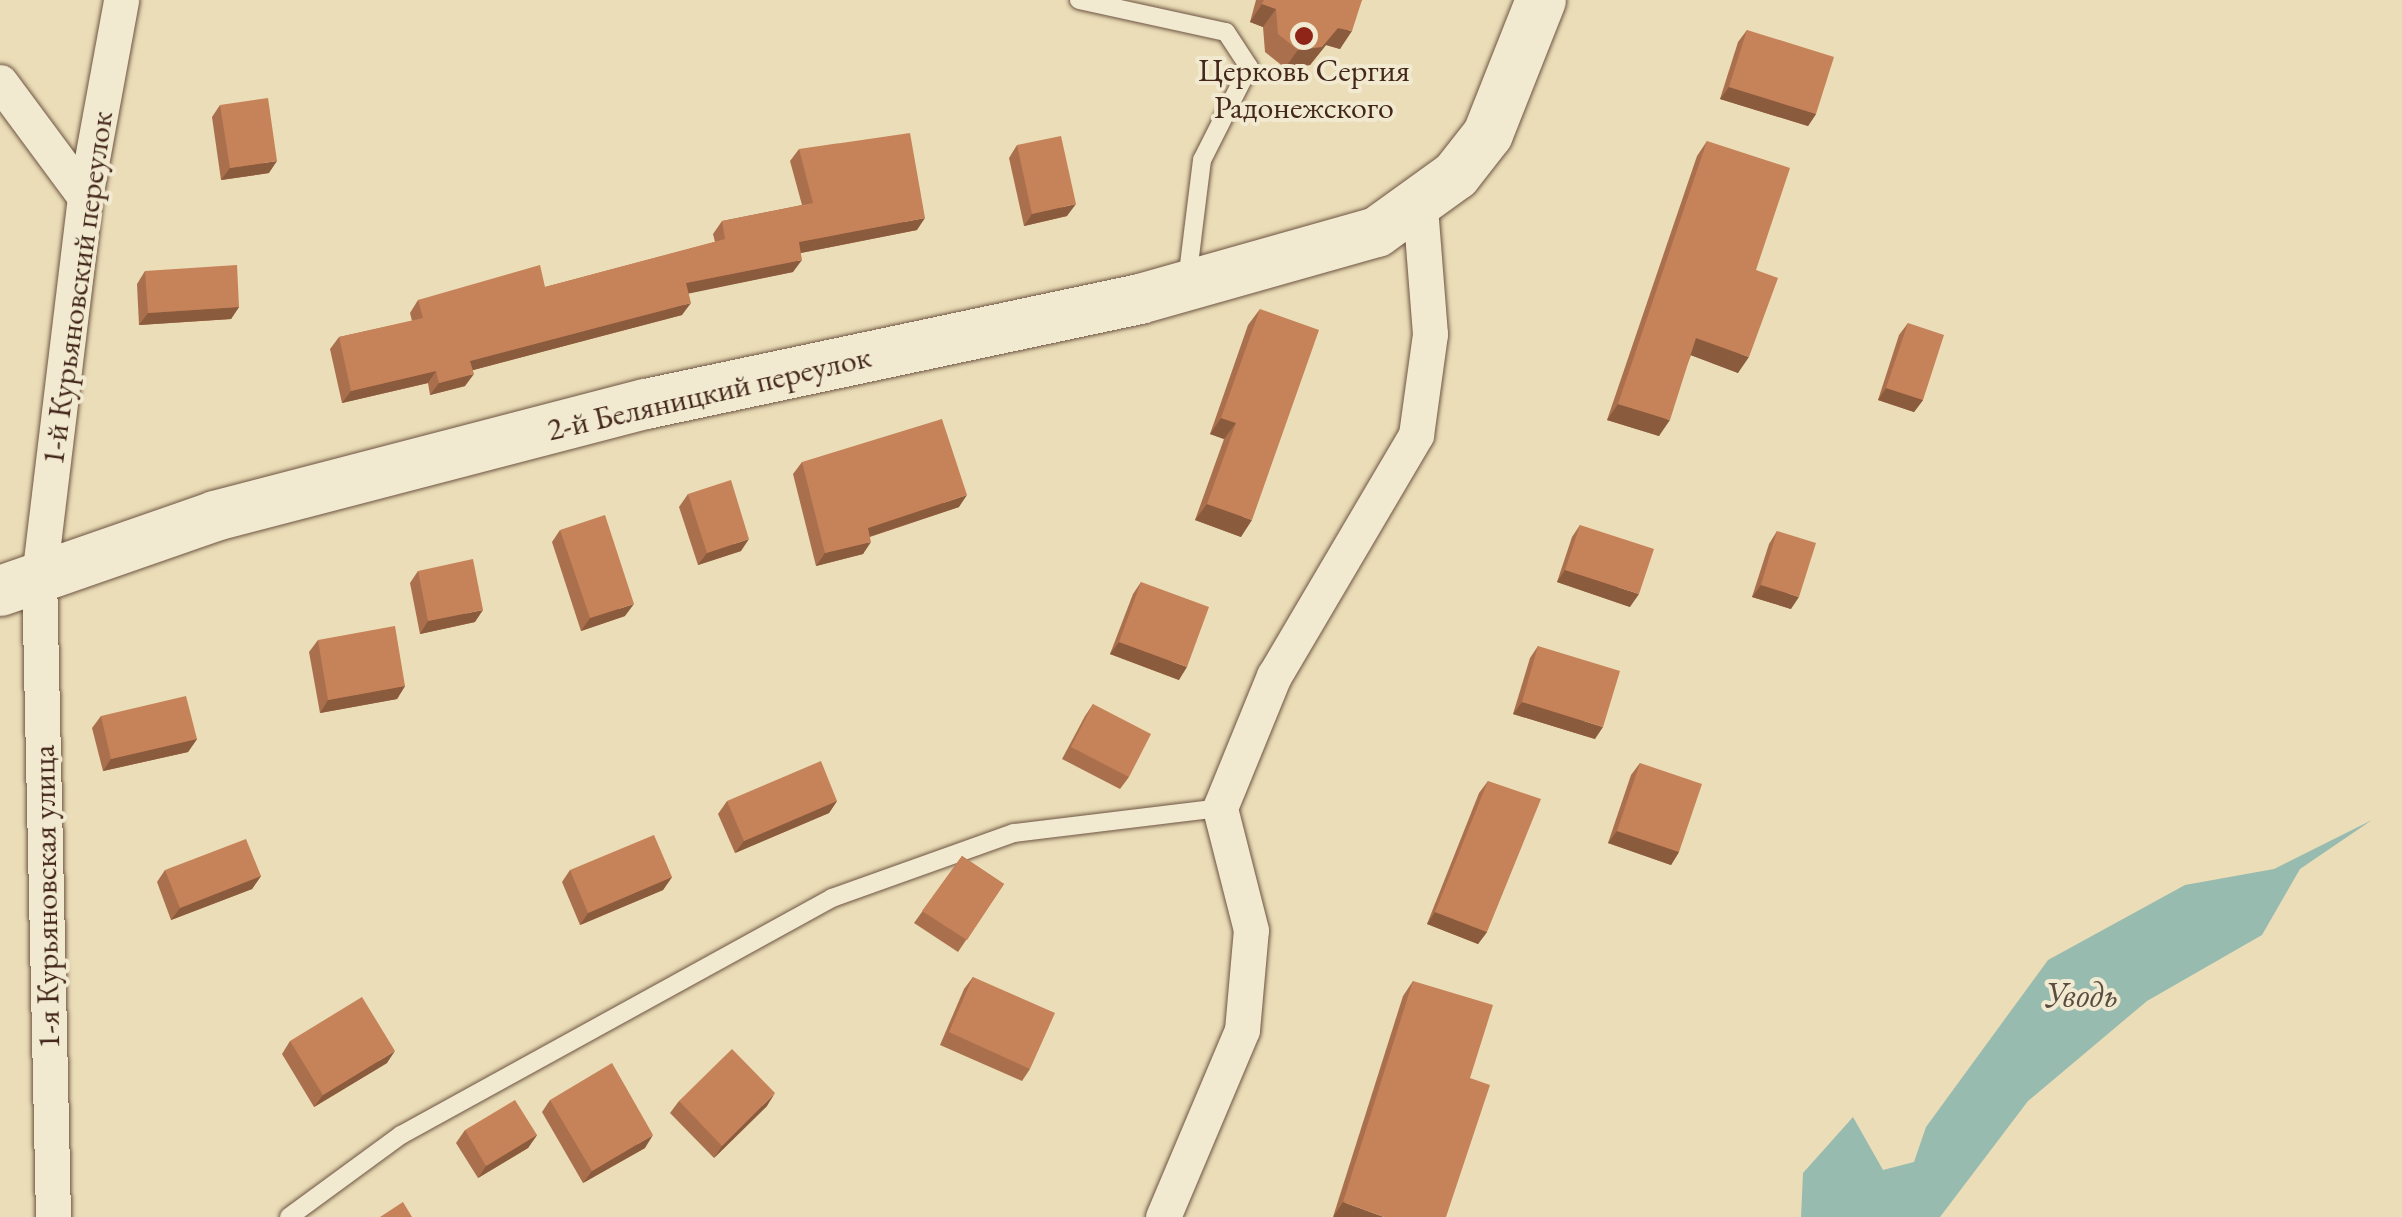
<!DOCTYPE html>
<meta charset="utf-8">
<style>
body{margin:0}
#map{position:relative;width:2402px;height:1217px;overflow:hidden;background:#eaddb7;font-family:"EB Garamond",serif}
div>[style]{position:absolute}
.water>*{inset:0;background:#98bbb0}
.roads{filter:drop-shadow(0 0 2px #6e5442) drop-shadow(0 0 2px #6e5442)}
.lane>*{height:18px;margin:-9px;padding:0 9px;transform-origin:9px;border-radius:9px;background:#f1e9d0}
.street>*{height:35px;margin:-17.5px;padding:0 17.5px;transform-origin:17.5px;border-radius:17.5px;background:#f1e9d0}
.secondary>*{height:50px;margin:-25px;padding:0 25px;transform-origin:25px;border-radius:25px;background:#f1e9d0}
.wall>*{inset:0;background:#aa704d}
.shaded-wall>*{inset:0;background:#8b5b3e}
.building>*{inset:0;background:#c68259}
.dots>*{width:28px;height:28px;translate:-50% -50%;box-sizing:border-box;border:5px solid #f1e9d0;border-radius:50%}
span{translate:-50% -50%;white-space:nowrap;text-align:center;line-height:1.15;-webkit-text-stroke:8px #f1e9d0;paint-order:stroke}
.poi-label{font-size:32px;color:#44271b}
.street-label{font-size:32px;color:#44271b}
.water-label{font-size:35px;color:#594c40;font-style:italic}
</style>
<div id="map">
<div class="water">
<div style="clip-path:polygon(2372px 820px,2300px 869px,2262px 935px,2147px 1001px,2028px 1101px,1940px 1217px,1801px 1217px,1803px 1173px,1853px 1117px,1883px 1170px,1914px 1162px,1926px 1127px,2048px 960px,2185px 885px,2274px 869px)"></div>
</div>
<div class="roads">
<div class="lane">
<div style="left:1079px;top:0;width:150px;rotate:12.3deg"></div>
<div style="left:1226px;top:32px;width:42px;rotate:56.7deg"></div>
<div style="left:1249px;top:67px;width:104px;rotate:116.8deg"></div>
<div style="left:1202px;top:160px;width:122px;rotate:97.1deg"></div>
<div style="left:289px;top:1217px;width:139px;rotate:-36.2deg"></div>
<div style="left:401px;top:1135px;width:492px;rotate:-28.8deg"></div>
<div style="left:832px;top:898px;width:193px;rotate:-19.7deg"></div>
<div style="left:1014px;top:833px;width:208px;rotate:-6.9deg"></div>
</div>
<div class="street">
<div style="left:0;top:82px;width:143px;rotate:53.5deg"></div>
<div style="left:53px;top:1217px;width:640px;rotate:-91.25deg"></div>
<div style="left:39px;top:577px;width:383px;rotate:-83.1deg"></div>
<div style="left:85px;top:197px;width:200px;rotate:-79.6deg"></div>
<div style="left:1163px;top:1217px;width:203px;rotate:-67.1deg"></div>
<div style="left:1242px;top:1030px;width:100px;rotate:-84.9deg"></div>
<div style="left:1251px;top:930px;width:126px;rotate:-104.3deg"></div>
<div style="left:1220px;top:808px;width:143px;rotate:-67.8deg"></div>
<div style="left:1274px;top:676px;width:280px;rotate:-59.5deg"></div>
<div style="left:1416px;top:435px;width:102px;rotate:-82.1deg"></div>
<div style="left:1430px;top:334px;width:128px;rotate:-94.5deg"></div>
</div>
<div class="secondary">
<div style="left:0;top:591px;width:228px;rotate:-19.2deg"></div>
<div style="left:215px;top:516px;width:445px;rotate:-14.6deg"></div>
<div style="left:646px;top:404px;width:505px;rotate:-12deg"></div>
<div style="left:1140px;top:299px;width:246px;rotate:-15.8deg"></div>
<div style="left:1377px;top:232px;width:97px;rotate:-35.8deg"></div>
<div style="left:1456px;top:175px;width:52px;rotate:-52deg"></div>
<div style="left:1488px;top:134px;width:144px;rotate:-68.4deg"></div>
</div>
</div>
<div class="wall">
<div style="clip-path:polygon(1256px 0,1362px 0,1340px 49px,1326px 45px,1310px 65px,1285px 68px,1265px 52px,1263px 27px,1250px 22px)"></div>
<div style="clip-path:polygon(1747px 30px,1816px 114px,1808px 126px,1720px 99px,1738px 42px)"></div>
<div style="clip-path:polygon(220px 105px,269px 173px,221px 180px,212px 117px)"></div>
<div style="clip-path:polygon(1707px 141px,1756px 270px,1738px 373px,1691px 355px,1659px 436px,1607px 420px,1697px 156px)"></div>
<div style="clip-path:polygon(1017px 145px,1067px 216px,1024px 226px,1009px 158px)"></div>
<div style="clip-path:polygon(799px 149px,917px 230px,801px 253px,793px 272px,688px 293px,682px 315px,473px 370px,465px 386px,430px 395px,428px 383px,342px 403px,330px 349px,339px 337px,412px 321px,410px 313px,418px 300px,545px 287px,715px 242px,713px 234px,722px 221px,802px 205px,790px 161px)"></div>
<div style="clip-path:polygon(145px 271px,239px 307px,231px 319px,139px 325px,137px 284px)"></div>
<div style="clip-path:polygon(1260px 309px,1241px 537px,1195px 520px,1224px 439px,1210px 434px,1248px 325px)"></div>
<div style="clip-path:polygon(1908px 323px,1923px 400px,1914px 412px,1878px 400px,1899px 335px)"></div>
<div style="clip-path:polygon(802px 462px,959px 507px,870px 537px,863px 554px,816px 566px,793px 474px)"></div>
<div style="clip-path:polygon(688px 494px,741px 551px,698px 565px,679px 507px)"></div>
<div style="clip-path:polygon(1580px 525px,1630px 607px,1557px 582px,1572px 537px)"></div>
<div style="clip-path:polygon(560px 530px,625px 616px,581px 631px,552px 542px)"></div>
<div style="clip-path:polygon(1777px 531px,1791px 609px,1752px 597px,1769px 544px)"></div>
<div style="clip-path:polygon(418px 571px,475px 622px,420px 634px,410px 583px)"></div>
<div style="clip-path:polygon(1141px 582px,1179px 680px,1110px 654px,1133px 594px)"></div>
<div style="clip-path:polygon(318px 640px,405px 686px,397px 699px,320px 713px,309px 652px)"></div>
<div style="clip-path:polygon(1538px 646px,1595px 739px,1513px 714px,1530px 658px)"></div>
<div style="clip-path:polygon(1093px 704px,1129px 777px,1120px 789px,1062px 759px,1085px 716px)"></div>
<div style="clip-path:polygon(101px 716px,197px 739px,188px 752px,103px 771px,92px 728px)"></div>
<div style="clip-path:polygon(1640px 763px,1679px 852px,1671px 865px,1608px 843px,1631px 775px)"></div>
<div style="clip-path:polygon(1488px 781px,1487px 932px,1478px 944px,1427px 924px,1479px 793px)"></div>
<div style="clip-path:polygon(727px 801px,837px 801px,829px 813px,735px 853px,718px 814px)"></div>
<div style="clip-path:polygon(962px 856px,1004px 884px,958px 952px,914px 923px)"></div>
<div style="clip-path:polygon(165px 870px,261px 876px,252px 889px,171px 920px,157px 882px)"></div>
<div style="clip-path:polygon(570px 870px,672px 877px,663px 890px,580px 925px,562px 882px)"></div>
<div style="clip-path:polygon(973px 977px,1030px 1069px,1022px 1081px,940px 1045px,964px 989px)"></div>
<div style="clip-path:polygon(1413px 981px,1470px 1078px,1333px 1217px,1403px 996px)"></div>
<div style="clip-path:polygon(290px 1041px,387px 1063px,314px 1107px,282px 1054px)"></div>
<div style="clip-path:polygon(550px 1100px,645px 1148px,583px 1183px,542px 1112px)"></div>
<div style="clip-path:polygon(679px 1101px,767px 1106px,714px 1158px,670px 1113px)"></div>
<div style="clip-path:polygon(465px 1130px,537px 1135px,528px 1148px,478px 1178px,456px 1143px)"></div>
</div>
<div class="shaded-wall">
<div style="clip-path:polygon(1262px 4px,1276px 9px,1263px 27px,1250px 22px)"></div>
<div style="clip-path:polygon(1338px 28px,1352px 31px,1340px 49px,1326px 45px,1310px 65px,1285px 68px,1298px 50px)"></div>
<div style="clip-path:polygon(1729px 87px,1816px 114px,1808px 126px,1720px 99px)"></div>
<div style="clip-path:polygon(277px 161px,269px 173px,221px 180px,230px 168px)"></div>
<div style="clip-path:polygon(1076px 204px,1067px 216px,1024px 226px,1032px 214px)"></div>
<div style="clip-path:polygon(925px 218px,917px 230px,790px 255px,799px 242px)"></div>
<div style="clip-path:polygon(802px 260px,793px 272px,677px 296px,686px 283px)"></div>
<div style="clip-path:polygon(691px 303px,682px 315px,462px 373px,470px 361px)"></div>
<div style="clip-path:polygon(239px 307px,231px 319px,139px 325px,148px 313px)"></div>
<div style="clip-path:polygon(1696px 338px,1749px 357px,1738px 373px,1685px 353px)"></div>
<div style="clip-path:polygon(436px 371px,428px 383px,342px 403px,351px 391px)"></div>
<div style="clip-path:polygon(474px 374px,465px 386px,430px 395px,439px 383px)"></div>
<div style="clip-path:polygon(1886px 388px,1923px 400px,1914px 412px,1878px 400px)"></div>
<div style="clip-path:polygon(1618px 404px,1670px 420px,1659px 436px,1607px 420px)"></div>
<div style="clip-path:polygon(1221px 418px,1236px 423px,1224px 439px,1210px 434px)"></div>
<div style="clip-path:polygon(967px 495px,959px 507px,859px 540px,868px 528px)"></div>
<div style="clip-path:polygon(1207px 504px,1252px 520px,1241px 537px,1195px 520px)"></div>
<div style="clip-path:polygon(749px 539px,741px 551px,698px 565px,707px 553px)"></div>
<div style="clip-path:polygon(871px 542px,863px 554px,816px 566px,825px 553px)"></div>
<div style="clip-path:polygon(1565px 570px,1639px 594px,1630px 607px,1557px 582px)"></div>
<div style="clip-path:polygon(1761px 585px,1799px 597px,1791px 609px,1752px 597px)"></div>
<div style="clip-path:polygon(634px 604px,625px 616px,581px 631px,590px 618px)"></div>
<div style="clip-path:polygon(483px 610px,475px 622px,420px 634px,428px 621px)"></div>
<div style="clip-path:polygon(1119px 642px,1187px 667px,1179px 680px,1110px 654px)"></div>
<div style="clip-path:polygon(405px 686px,397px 699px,320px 713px,328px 700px)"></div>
<div style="clip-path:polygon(1522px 702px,1603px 727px,1595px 739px,1513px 714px)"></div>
<div style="clip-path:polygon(197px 739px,188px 752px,103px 771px,111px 759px)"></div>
<div style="clip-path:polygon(837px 801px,829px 813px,735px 853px,744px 841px)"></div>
<div style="clip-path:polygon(1617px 831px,1679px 852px,1671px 865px,1608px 843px)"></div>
<div style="clip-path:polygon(261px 876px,252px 889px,171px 920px,180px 908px)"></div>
<div style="clip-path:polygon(672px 877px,663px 890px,580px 925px,588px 913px)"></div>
<div style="clip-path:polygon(1435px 912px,1487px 932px,1478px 944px,1427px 924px)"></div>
<div style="clip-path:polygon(395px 1051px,387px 1063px,314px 1107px,323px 1095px)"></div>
<div style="clip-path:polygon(775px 1093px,767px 1106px,714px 1158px,722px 1146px)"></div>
<div style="clip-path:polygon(537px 1135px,528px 1148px,478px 1178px,486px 1166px)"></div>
<div style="clip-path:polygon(653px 1135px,645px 1148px,583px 1183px,592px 1171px)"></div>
<div style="clip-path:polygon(1343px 1202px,1384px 1217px,1333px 1217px)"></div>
</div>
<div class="building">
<div style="clip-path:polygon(1264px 0,1362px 0,1352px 31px,1338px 28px,1322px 47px,1298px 50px,1278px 34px,1276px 9px,1262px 4px)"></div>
<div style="clip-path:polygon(1747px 30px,1834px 57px,1816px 114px,1729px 87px)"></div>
<div style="clip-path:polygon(268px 98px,277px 161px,230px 168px,220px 105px)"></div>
<div style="clip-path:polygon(910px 133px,925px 218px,799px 242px,802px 260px,686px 283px,691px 303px,470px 361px,474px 374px,439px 383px,436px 371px,351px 391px,339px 337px,423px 318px,418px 300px,540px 265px,545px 287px,725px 239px,722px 221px,813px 203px,799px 149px)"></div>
<div style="clip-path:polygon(1061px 136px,1076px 204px,1032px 214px,1017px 145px)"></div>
<div style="clip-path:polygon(1707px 141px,1790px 168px,1756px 270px,1778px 278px,1749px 357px,1696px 338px,1670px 420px,1618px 404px)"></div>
<div style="clip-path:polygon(237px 265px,239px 307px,148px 313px,145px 271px)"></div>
<div style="clip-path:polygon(1260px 309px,1319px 330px,1252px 520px,1207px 504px,1236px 423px,1221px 418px)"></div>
<div style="clip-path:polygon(1908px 323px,1944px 335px,1923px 400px,1886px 388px)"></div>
<div style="clip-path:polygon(942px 419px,967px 495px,868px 528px,871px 542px,825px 553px,802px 462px)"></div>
<div style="clip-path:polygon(731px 480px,749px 539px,707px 553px,688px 494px)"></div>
<div style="clip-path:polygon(605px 515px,634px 604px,590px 618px,560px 530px)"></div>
<div style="clip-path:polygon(1580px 525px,1654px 549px,1639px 594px,1565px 570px)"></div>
<div style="clip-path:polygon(1777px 531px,1816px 543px,1799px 597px,1761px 585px)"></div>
<div style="clip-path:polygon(473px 559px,483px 610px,428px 621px,418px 571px)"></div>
<div style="clip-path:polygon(1141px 582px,1209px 607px,1187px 667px,1119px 642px)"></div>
<div style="clip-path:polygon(395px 626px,405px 686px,328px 700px,318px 640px)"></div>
<div style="clip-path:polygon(1538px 646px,1620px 671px,1603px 727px,1522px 702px)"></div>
<div style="clip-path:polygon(186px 696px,197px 739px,111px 759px,101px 716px)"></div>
<div style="clip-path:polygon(1093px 704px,1151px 734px,1129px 777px,1071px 747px)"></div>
<div style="clip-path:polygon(821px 761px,837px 801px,744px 841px,727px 801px)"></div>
<div style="clip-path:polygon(1640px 763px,1702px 784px,1679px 852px,1617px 831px)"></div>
<div style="clip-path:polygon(1488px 781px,1541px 799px,1487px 932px,1435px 912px)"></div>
<div style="clip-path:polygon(654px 835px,672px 877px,588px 913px,570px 870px)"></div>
<div style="clip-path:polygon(246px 839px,261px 876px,180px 908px,165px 870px)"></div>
<div style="clip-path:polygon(962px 856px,1004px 884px,967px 940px,922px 911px)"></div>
<div style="clip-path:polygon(973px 977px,1055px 1013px,1030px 1069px,949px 1032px)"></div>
<div style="clip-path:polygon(1413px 981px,1493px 1005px,1470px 1078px,1490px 1085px,1446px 1217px,1384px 1217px,1343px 1202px)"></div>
<div style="clip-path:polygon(362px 997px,395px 1051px,323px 1095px,290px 1041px)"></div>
<div style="clip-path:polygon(732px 1049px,775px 1093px,722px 1146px,679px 1101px)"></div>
<div style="clip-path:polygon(612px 1063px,653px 1135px,592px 1171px,550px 1100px)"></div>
<div style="clip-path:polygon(515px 1100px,537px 1135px,486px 1166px,465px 1130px)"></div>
<div style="clip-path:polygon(403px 1202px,412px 1217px,380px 1217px)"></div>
</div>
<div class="dots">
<div style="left:1304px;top:36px;background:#8f2418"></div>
</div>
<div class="poi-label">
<span style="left:1304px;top:89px">Церковь Сергия<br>Радонежского</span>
</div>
<div class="street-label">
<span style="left:77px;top:288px;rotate:-82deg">1-й Курьяновский переулок</span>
<span style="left:709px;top:393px;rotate:-13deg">2-й Беляницкий переулок</span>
<span style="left:46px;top:897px;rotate:-91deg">1-я Курьяновская улица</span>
</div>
<div class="water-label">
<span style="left:2081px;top:995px">Уводь</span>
</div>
</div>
